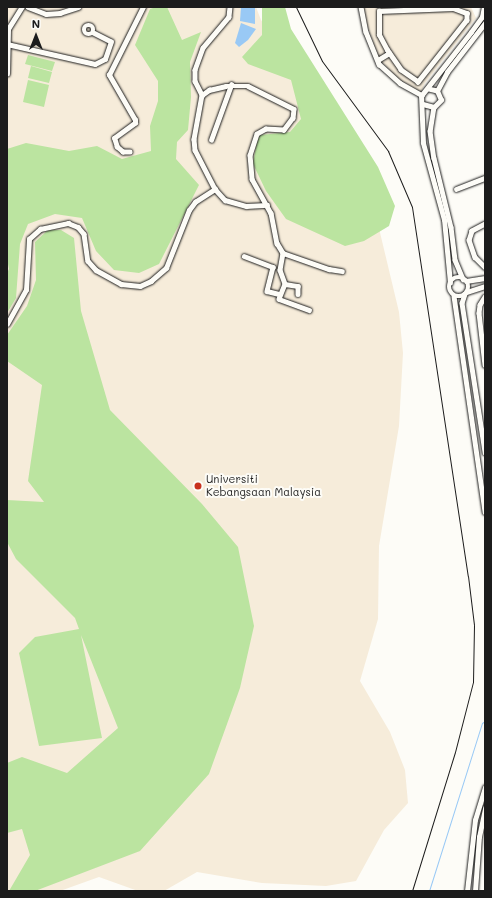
<!DOCTYPE html>
<style>
body{margin:0}
#map{position:relative;width:492px;height:898px;overflow:hidden;background:#fdfcf7;font-family:Mali,sans-serif}
div>[style]{position:absolute}
.built>*{inset:0;background:#f6ecda}
.green>*{inset:0;background:#bbe4a0}
.water>*{inset:0;background:#99c9f5}
.stream>*{height:1px;margin:-0.5px;padding:0 0.5px;transform-origin:0.5px;border-radius:0.5px;background:#99c9f5}
.roads{filter:drop-shadow(0 0 1px #1c1c1c) drop-shadow(0 0 1px #1c1c1c)}
.minor>*{height:4.5px;margin:-2.25px;padding:0 2.25px;transform-origin:2.25px;border-radius:2.25px;background:#fdfcf7}
.minor>.ring{margin:-2.25px;padding:0;box-sizing:content-box;background:none;border:4.5px solid #fdfcf7;border-radius:50%}
.rail>*{height:1px;margin:-0.5px;padding:0 0.5px;transform-origin:0.5px;border-radius:0.5px;background:#1c1c1c}
.dots>*{width:11px;height:11px;translate:-50% -50%;box-sizing:border-box;border:2px solid #fdfcf7;border-radius:50%}
span{translate:-50% -50%;white-space:nowrap;text-align:center;line-height:1.15;-webkit-text-stroke:4px #fdfcf7;paint-order:stroke}
.poi-label{font-size:11px;color:#1c1c1c}
.left{translate:0 -50%;text-align:left}
.frame{position:absolute;inset:0;border:8px solid #1c1c1c;pointer-events:none}
.north{position:absolute;left:16px;top:16px;width:40px;height:40px;-webkit-text-stroke:3px #fdfcf7;paint-order:stroke;rotate:0deg;font-size:11px;font-weight:700;line-height:16px;text-align:center;color:#1c1c1c}
.north::after{content:'';display:block;margin:auto;width:14px;height:18px;background:#1c1c1c;clip-path:polygon(50% 0,100% 100%,50% 72%,0 100%)}
</style>
<div id="map">
<div class="built">
<div style="clip-path:polygon(7px 7px,256px 7px,261px 20px,299px 80px,377px 220px,399px 312px,403px 353px,399px 426px,379px 546px,378px 619px,360px 681px,390px 732px,405px 770px,408px 803px,384px 830px,356px 881px,326px 886px,262px 883px,197px 872px,164px 891px,138px 891px,99px 877px,60px 891px,7px 891px)"></div>
<div style="clip-path:polygon(361px 7px,471px 7px,476px 18px,425px 83px,421px 92px,398px 79px,379px 59px)"></div>
</div>
<div class="green">
<div style="clip-path:polygon(156px 7px,167px 7px,182px 40px,201px 32px,190px 62px,191px 97px,188px 130px,177px 142px,176px 159px,199px 185px,159px 264px,139px 273px,114px 270px,96px 251px,82px 218px,55px 214px,28px 224px,20px 244px,16px 298px,7px 313px,7px 273px,9px 269px,7px 259px,7px 149px,26px 143px,69px 151px,97px 146px,122px 159px,151px 151px,150px 126px,158px 101px,158px 81px,135px 45px,150px 9px)"></div>
<div style="clip-path:polygon(262px 7px,285px 7px,291px 29px,378px 167px,395px 206px,389px 226px,364px 241px,345px 246px,286px 219px,266px 191px,253px 164px,257px 141px,260px 135px,290px 132px,301px 119px,291px 80px,248px 64px,242px 57px,262px 35px)"></div>
<div style="clip-path:polygon(28px 55px,55px 62px,52px 71px,25px 64px)"></div>
<div style="clip-path:polygon(31px 66px,52px 72px,49px 83px,28px 78px)"></div>
<div style="clip-path:polygon(28px 80px,49px 85px,44px 107px,23px 102px)"></div>
<div style="clip-path:polygon(48px 230px,61px 230px,74px 238px,81px 311px,110px 410px,202px 504px,238px 547px,254px 626px,240px 688px,209px 774px,140px 851px,35px 891px,9px 891px,30px 855px,22px 829px,7px 833px,7px 763px,22px 757px,67px 773px,118px 728px,81px 635px,102px 738px,39px 746px,19px 653px,35px 637px,79px 629px,75px 618px,16px 559px,7px 542px,7px 500px,44px 502px,28px 481px,42px 385px,7px 361px,7px 335px,27px 306px,36px 280px,35px 242px)"></div>
</div>
<div class="water">
<div style="clip-path:polygon(241px 7px,255px 7px,255px 24px,240px 21px)"></div>
<div style="clip-path:polygon(241px 23px,256px 29px,248px 40px,239px 47px,235px 43px)"></div>
</div>
<div class="stream">
<div style="left:429px;top:891px;width:176px;rotate:-72.5deg"></div>
<div style="left:482px;top:723px;width:4px;rotate:-34deg"></div>
</div>
<div class="roads">
<div class="minor">
<div style="left:28px;top:7px;width:19px;rotate:21deg"></div>
<div style="left:46px;top:14px;width:14px;rotate:-4deg"></div>
<div style="left:60px;top:13px;width:19px;rotate:-18deg"></div>
<div style="left:230px;top:7px;width:10px;rotate:96deg"></div>
<div style="left:229px;top:17px;width:40px;rotate:130deg"></div>
<div style="left:203px;top:48px;width:23px;rotate:110deg"></div>
<div style="left:195px;top:70px;width:11px;rotate:90deg"></div>
<div style="left:195px;top:81px;width:16px;rotate:63deg"></div>
<div style="left:202px;top:95px;width:45px;rotate:100.3deg"></div>
<div style="left:194px;top:139px;width:11px;rotate:85deg"></div>
<div style="left:195px;top:150px;width:44px;rotate:62.9deg"></div>
<div style="left:215px;top:189px;width:15px;rotate:48deg"></div>
<div style="left:225px;top:200px;width:22px;rotate:16deg"></div>
<div style="left:246px;top:206px;width:21px;rotate:-3deg"></div>
<div style="left:361px;top:7px;width:25px;rotate:79deg"></div>
<div style="left:366px;top:32px;width:35px;rotate:68deg"></div>
<div style="left:379px;top:64px;width:28px;rotate:42deg"></div>
<div style="left:400px;top:83px;width:25px;rotate:29deg"></div>
<div style="left:453px;top:8px;width:15px;rotate:20deg"></div>
<div style="left:467px;top:13px;width:7px;rotate:90deg"></div>
<div style="left:467px;top:20px;width:79px;rotate:128.3deg"></div>
<div style="left:418px;top:82px;width:21px;rotate:-145deg"></div>
<div style="left:401px;top:70px;width:24px;rotate:-125deg"></div>
<div style="left:387px;top:50px;width:17px;rotate:-118deg"></div>
<div style="left:379px;top:35px;width:24px;rotate:-90deg"></div>
<div style="left:379px;top:11px;width:74px;rotate:-2.3deg"></div>
<div class="ring" style="left:84.5px;top:25.5px;width:4.5px;height:4.5px"></div>
<div style="left:7px;top:44px;width:90px;rotate:12.8deg"></div>
<div style="left:95px;top:64px;width:11px;rotate:-27deg"></div>
<div style="left:105px;top:59px;width:18px;rotate:-71deg"></div>
<div style="left:111px;top:42px;width:20px;rotate:-153deg"></div>
<div style="left:378px;top:60px;width:13px;rotate:-32deg"></div>
<div style="left:7px;top:74px;width:45px;rotate:-88.7deg"></div>
<div style="left:8px;top:29px;width:26px;rotate:-58deg"></div>
<div style="left:437px;top:91px;width:21px;rotate:-62deg"></div>
<div style="left:447px;top:72px;width:62px;rotate:-52.2deg"></div>
<div style="left:202px;top:95px;width:9px;rotate:-36deg"></div>
<div style="left:209px;top:90px;width:17px;rotate:-13deg"></div>
<div style="left:226px;top:86px;width:22px"></div>
<div style="left:248px;top:86px;width:51px;rotate:26.6deg"></div>
<div style="left:294px;top:109px;width:9px;rotate:96deg"></div>
<div style="left:293px;top:118px;width:15px;rotate:127deg"></div>
<div style="left:284px;top:130px;width:18px;rotate:-177deg"></div>
<div style="left:266px;top:129px;width:10px;rotate:151deg"></div>
<div style="left:257px;top:134px;width:22px;rotate:108deg"></div>
<div style="left:250px;top:155px;width:24px;rotate:85deg"></div>
<div style="left:252px;top:179px;width:39px;rotate:61deg"></div>
<div style="left:271px;top:213px;width:31px;rotate:79deg"></div>
<div style="left:277px;top:243px;width:12px;rotate:59deg"></div>
<div style="left:283px;top:253px;width:49px;rotate:19.2deg"></div>
<div style="left:329px;top:269px;width:13px;rotate:9deg"></div>
<div style="left:423px;top:104px;width:11px;rotate:15deg"></div>
<div style="left:434px;top:107px;width:10px;rotate:-45deg"></div>
<div style="left:441px;top:100px;width:10px;rotate:-114deg"></div>
<div style="left:437px;top:91px;width:9px;rotate:-167deg"></div>
<div style="left:434px;top:107px;width:24px;rotate:99deg"></div>
<div style="left:430px;top:131px;width:27px;rotate:82deg"></div>
<div style="left:434px;top:158px;width:71px;rotate:76.2deg"></div>
<div style="left:451px;top:227px;width:33px;rotate:83deg"></div>
<div style="left:455px;top:260px;width:21px;rotate:67deg"></div>
<div style="left:211px;top:140px;width:59px;rotate:-70deg"></div>
<div style="left:130px;top:152px;width:7px;rotate:180deg"></div>
<div style="left:123px;top:152px;width:8px;rotate:-140deg"></div>
<div style="left:117px;top:147px;width:9px;rotate:-108deg"></div>
<div style="left:114px;top:138px;width:26px;rotate:-36deg"></div>
<div style="left:135px;top:123px;width:3px;rotate:-90deg"></div>
<div style="left:135px;top:120px;width:52px;rotate:-120deg"></div>
<div style="left:109px;top:75px;width:76px;rotate:-63.4deg"></div>
<div style="left:456px;top:189px;width:31px;rotate:-21deg"></div>
<div style="left:485px;top:224px;width:15px;rotate:152deg"></div>
<div style="left:472px;top:231px;width:9px;rotate:108deg"></div>
<div style="left:469px;top:240px;width:18px;rotate:71deg"></div>
<div style="left:475px;top:257px;width:14px;rotate:45deg"></div>
<div style="left:283px;top:253px;width:17px;rotate:100deg"></div>
<div style="left:280px;top:270px;width:15px;rotate:70deg"></div>
<div style="left:285px;top:284px;width:16px;rotate:112deg"></div>
<div style="left:279px;top:299px;width:32px;rotate:20deg"></div>
<div style="left:244px;top:256px;width:31px;rotate:21deg"></div>
<div style="left:273px;top:267px;width:25px;rotate:104deg"></div>
<div style="left:267px;top:291px;width:12px;rotate:14deg"></div>
<div class="ring" style="left:449px;top:277px;width:15.5px;height:15.5px"></div>
<div style="left:466px;top:281px;width:19px;rotate:-9deg"></div>
<div style="left:450px;top:283px;width:63px;rotate:-95.4deg"></div>
<div style="left:444px;top:220px;width:80px;rotate:-105.3deg"></div>
<div style="left:423px;top:143px;width:47px;rotate:-92.4deg"></div>
<div style="left:421px;top:96px;width:81px;rotate:-52deg"></div>
<div style="left:471px;top:32px;width:19px;rotate:-54deg"></div>
<div style="left:482px;top:17px;width:10px;rotate:-79deg"></div>
<div style="left:285px;top:284px;width:13px;rotate:9deg"></div>
<div style="left:298px;top:286px;width:8px;rotate:90deg"></div>
<div style="left:467px;top:292px;width:19px;rotate:-18deg"></div>
<div style="left:465px;top:294px;width:9px;rotate:108deg"></div>
<div style="left:462px;top:303px;width:151px;rotate:81.2deg"></div>
<div style="left:454px;top:296px;width:218px;rotate:81.8deg"></div>
<div style="left:485px;top:297px;width:9px;rotate:122deg"></div>
<div style="left:480px;top:305px;width:8px;rotate:97deg"></div>
<div style="left:479px;top:313px;width:52px;rotate:83.4deg"></div>
<div style="left:7px;top:324px;width:39px;rotate:-61deg"></div>
<div style="left:26px;top:290px;width:51px;rotate:-86.6deg"></div>
<div style="left:29px;top:239px;width:15px;rotate:-42deg"></div>
<div style="left:40px;top:229px;width:29px;rotate:-12deg"></div>
<div style="left:68px;top:223px;width:11px;rotate:22deg"></div>
<div style="left:78px;top:227px;width:9px;rotate:49deg"></div>
<div style="left:84px;top:234px;width:27px;rotate:82deg"></div>
<div style="left:88px;top:261px;width:12px;rotate:48deg"></div>
<div style="left:96px;top:270px;width:29px;rotate:29deg"></div>
<div style="left:121px;top:284px;width:19px;rotate:6deg"></div>
<div style="left:140px;top:286px;width:12px;rotate:-24deg"></div>
<div style="left:151px;top:281px;width:20px;rotate:-41deg"></div>
<div style="left:166px;top:268px;width:62px;rotate:-68.4deg"></div>
<div style="left:189px;top:210px;width:10px;rotate:-53deg"></div>
<div style="left:195px;top:202px;width:24px;rotate:-33deg"></div>
<div style="left:467px;top:891px;width:71px;rotate:-83.6deg"></div>
<div style="left:475px;top:820px;width:34px;rotate:-73deg"></div>
<div style="left:475px;top:891px;width:54px;rotate:-85.8deg"></div>
<div style="left:479px;top:837px;width:30px;rotate:-78deg"></div>
</div>
</div>
<div class="rail">
<div style="left:296px;top:7px;width:60px;rotate:64.3deg"></div>
<div style="left:322px;top:61px;width:112px;rotate:53.7deg"></div>
<div style="left:388px;top:151px;width:61px;rotate:66.8deg"></div>
<div style="left:412px;top:207px;width:373px;rotate:81.4deg"></div>
<div style="left:468px;top:576px;width:49px;rotate:83deg"></div>
<div style="left:474px;top:625px;width:57px;rotate:91deg"></div>
<div style="left:473px;top:682px;width:72px;rotate:104.4deg"></div>
<div style="left:455px;top:752px;width:145px;rotate:107.2deg"></div>
</div>
<div class="dots">
<div style="left:198px;top:486px;background:#c8321e"></div>
</div>
<div class="poi-label">
<span class="left" style="left:206px;top:486px">Universiti<br>Kebangsaan Malaysia</span>
</div>
<div class="frame"></div>
<div class="north">N</div>
</div>
